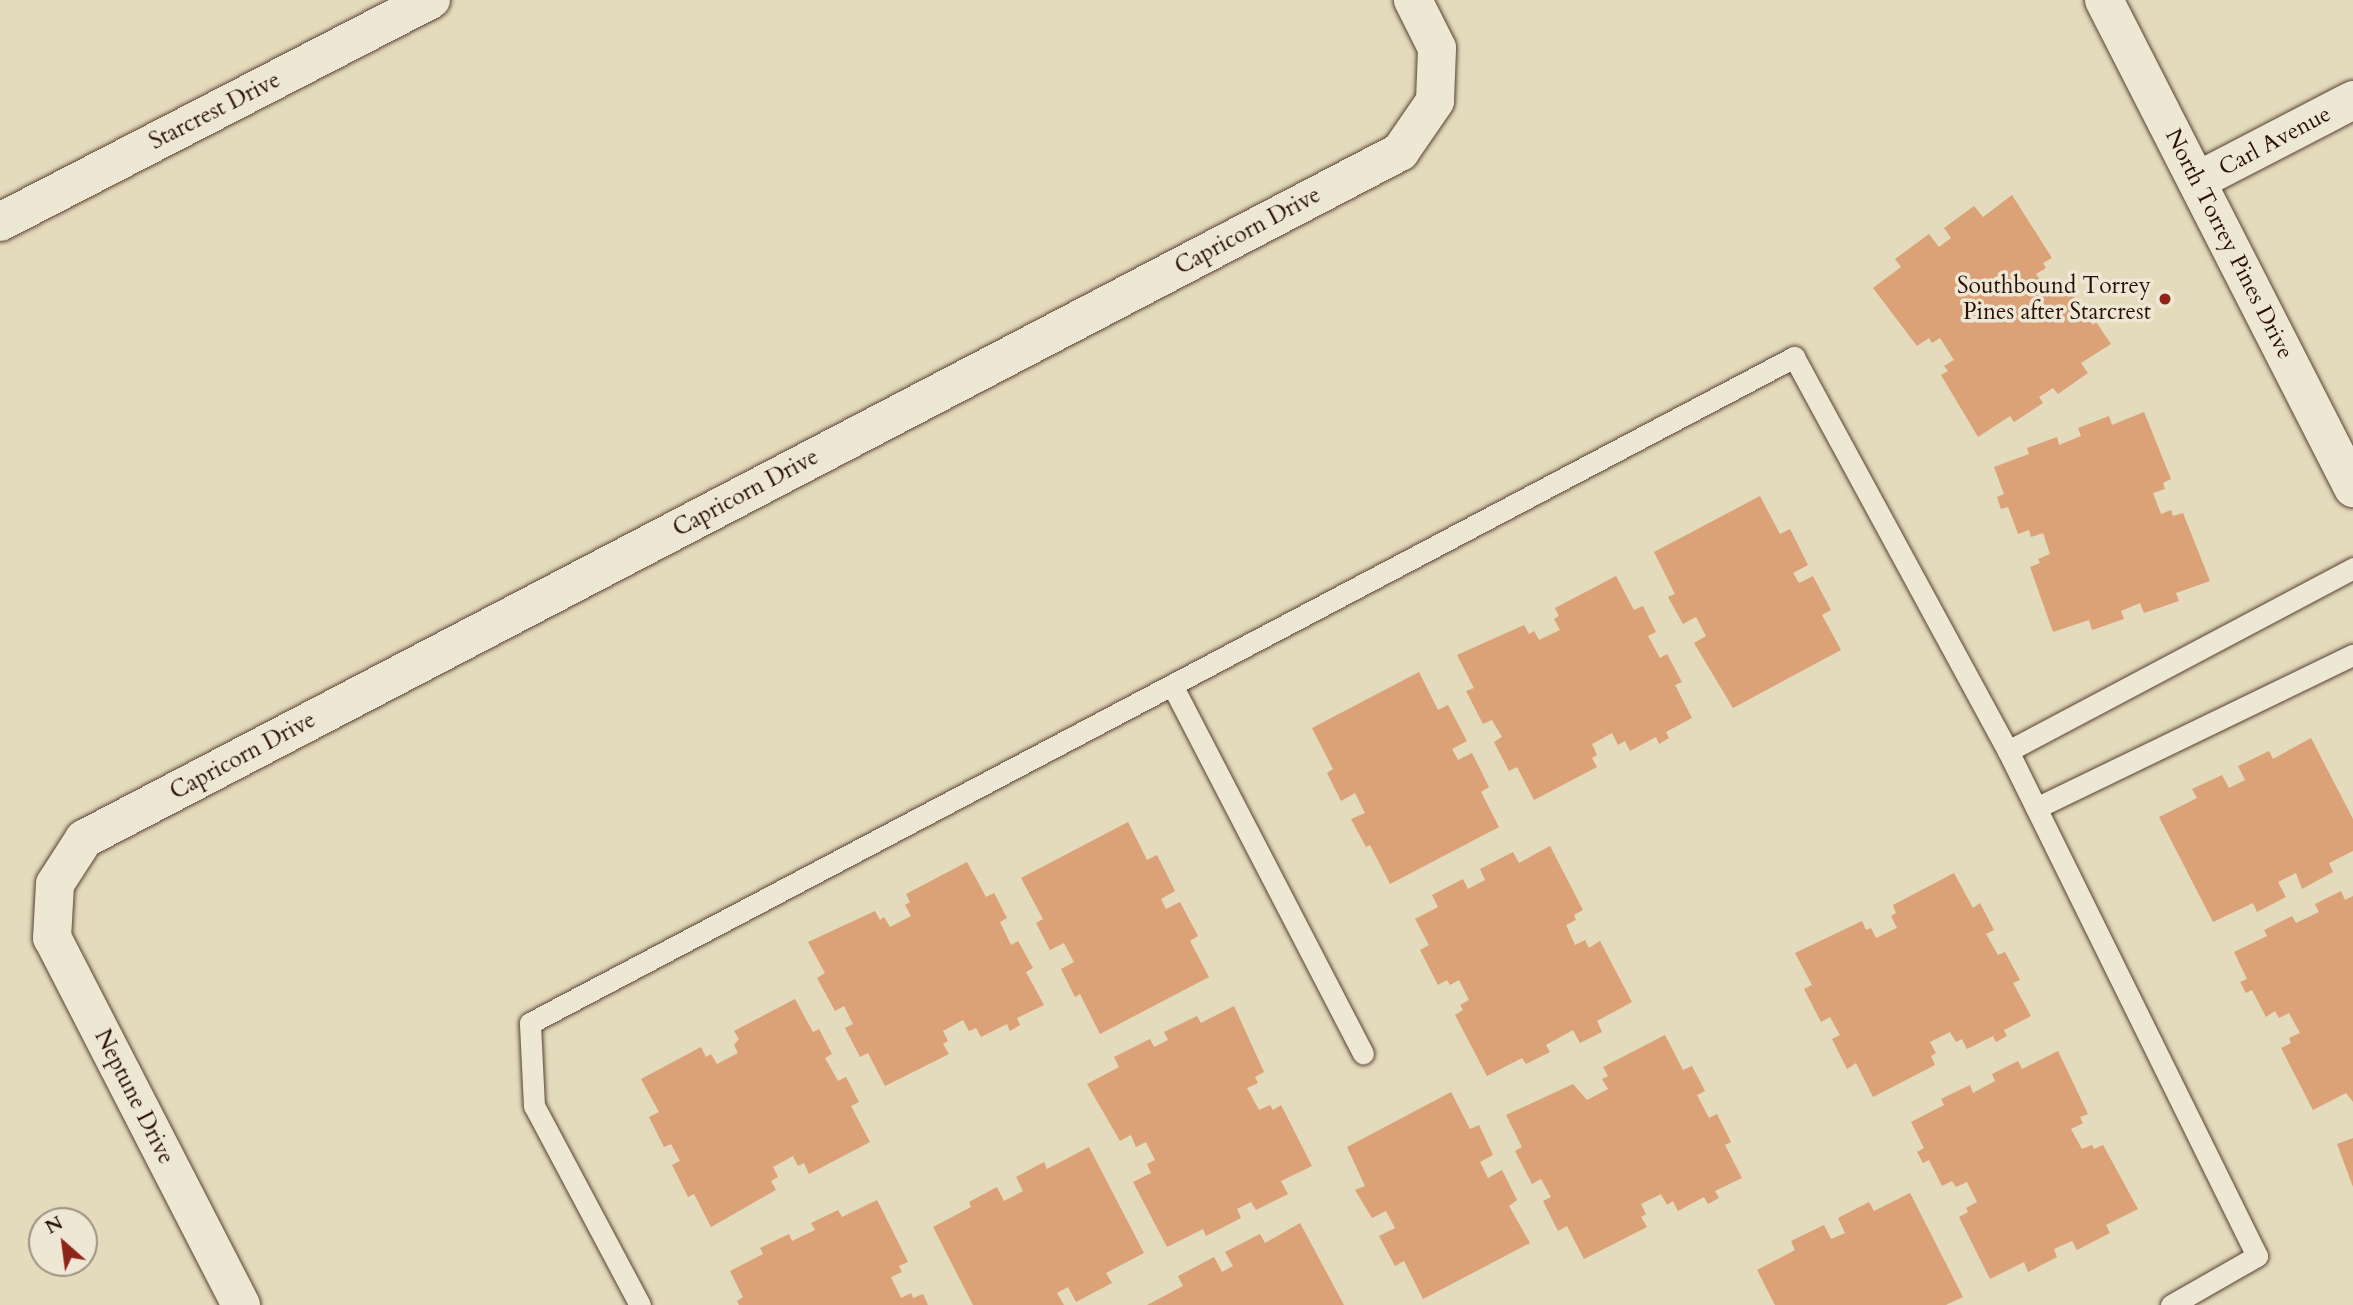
<!DOCTYPE html>
<style>
body{margin:0}
#map{position:relative;width:2353px;height:1305px;overflow:hidden;background:#e4dabc;font-family:Cardo,serif}
div>[style]{position:absolute}
.building>*{inset:0;background:#dba177}
.roads{filter:drop-shadow(0 0 2px #584233) drop-shadow(0 0 2px #584233)}
.service>*{height:21px;margin:-10.5px;padding:0 10.5px;transform-origin:10.5px;border-radius:10.5px;background:#ede7d3}
.minor>*{height:38px;margin:-19px;padding:0 19px;transform-origin:19px;border-radius:19px;background:#ede7d3}
.secondary>*{height:38px;margin:-19px;padding:0 19px;transform-origin:19px;border-radius:19px;background:#ede7d3}
.dots>*{width:19px;height:19px;translate:-50% -50%;box-sizing:border-box;border:4px solid #ede7d3;border-radius:50%}
span{translate:-50% -50%;white-space:nowrap;text-align:center;line-height:1.15;-webkit-text-stroke:7px #ede7d3;paint-order:stroke}
.street-label{font-size:23px;color:#290f05}
.poi-label{font-size:23px;color:#290f05}
.right{translate:-100% -50%;text-align:right}
.north{position:absolute;left:28px;top:1207px;width:70px;height:70px;box-sizing:border-box;background:#ede7d3;border:2px solid #9f9181;border-radius:50%;rotate:332deg;font-size:19px;font-weight:700;line-height:28px;text-align:center;color:#290f05}
.north::after{content:'';display:block;margin:auto;width:24px;height:32px;background:#8f2418;clip-path:polygon(50% 0,100% 100%,50% 72%,0 100%)}
</style>
<div id="map">
<div class="building">
<div style="clip-path:polygon(2012px 195px,2052px 258px,2043px 263px,2046px 268px,2036px 274px,2050px 294px,2058px 289px,2063px 296px,2070px 291px,2093px 325px,2096px 322px,2111px 344px,2081px 363px,2088px 373px,2058px 394px,2053px 388px,2039px 397px,2043px 403px,2014px 422px,2010px 416px,1978px 437px,1941px 375px,1948px 371px,1944px 366px,1954px 360px,1940px 338px,1932px 343px,1929px 338px,1917px 346px,1873px 288px,1901px 267px,1895px 259px,1929px 234px,1939px 247px,1951px 238px,1944px 228px,1974px 206px,1983px 217px)"></div>
<div style="clip-path:polygon(2144px 412px,2171px 479px,2163px 483px,2165px 489px,2153px 493px,2161px 514px,2171px 510px,2173px 516px,2183px 513px,2210px 581px,2176px 593px,2179px 601px,2144px 613px,2140px 603px,2121px 611px,2124px 619px,2092px 630px,2089px 620px,2053px 632px,2030px 567px,2040px 563px,2038px 559px,2050px 554px,2043px 533px,2031px 537px,2029px 530px,2018px 534px,2008px 507px,2001px 509px,1997px 497px,2004px 494px,1994px 467px,2029px 454px,2027px 448px,2057px 437px,2059px 445px,2081px 436px,2078px 428px,2109px 416px,2112px 425px)"></div>
<div style="clip-path:polygon(1760px 496px,1780px 534px,1790px 529px,1808px 565px,1793px 573px,1799px 583px,1813px 576px,1831px 610px,1822px 615px,1841px 650px,1733px 708px,1694px 643px,1706px 636px,1696px 617px,1683px 624px,1668px 597px,1675px 594px,1654px 552px)"></div>
<div style="clip-path:polygon(1616px 576px,1634px 610px,1643px 606px,1656px 632px,1648px 636px,1660px 658px,1667px 654px,1682px 682px,1675px 685px,1692px 718px,1666px 732px,1669px 738px,1659px 744px,1656px 737px,1630px 751px,1625px 741px,1618px 745px,1612px 733px,1592px 744px,1597px 755px,1592px 758px,1597px 767px,1534px 800px,1517px 767px,1509px 771px,1494px 742px,1502px 737px,1492px 720px,1483px 724px,1466px 691px,1474px 688px,1457px 655px,1524px 625px,1529px 634px,1534px 631px,1539px 640px,1560px 630px,1554px 619px,1559px 616px,1555px 608px)"></div>
<div style="clip-path:polygon(1419px 672px,1438px 710px,1448px 705px,1467px 741px,1452px 749px,1458px 760px,1472px 753px,1489px 787px,1481px 792px,1499px 827px,1390px 884px,1370px 845px,1366px 847px,1351px 819px,1365px 813px,1355px 793px,1341px 801px,1327px 773px,1333px 769px,1312px 728px)"></div>
<div style="clip-path:polygon(2311px 738px,2353px 819px,2353px 851px,2329px 863px,2333px 872px,2302px 889px,2296px 873px,2278px 882px,2286px 897px,2257px 912px,2253px 903px,2213px 922px,2159px 817px,2197px 798px,2192px 789px,2222px 775px,2229px 788px,2245px 780px,2238px 766px,2269px 751px,2273px 759px)"></div>
<div style="clip-path:polygon(1128px 822px,1147px 860px,1157px 855px,1175px 891px,1161px 899px,1166px 909px,1180px 902px,1198px 936px,1190px 941px,1209px 977px,1100px 1034px,1080px 994px,1075px 997px,1061px 969px,1074px 962px,1064px 943px,1050px 950px,1036px 923px,1043px 919px,1021px 878px)"></div>
<div style="clip-path:polygon(1550px 846px,1583px 910px,1574px 915px,1576px 920px,1566px 925px,1575px 945px,1585px 940px,1589px 948px,1600px 941px,1632px 1002px,1597px 1021px,1602px 1032px,1580px 1043px,1573px 1030px,1546px 1045px,1550px 1052px,1526px 1064px,1522px 1058px,1487px 1076px,1455px 1015px,1463px 1010px,1460px 1005px,1469px 1000px,1459px 980px,1450px 985px,1447px 980px,1438px 985px,1420px 950px,1429px 945px,1415px 919px,1438px 907px,1432px 895px,1463px 879px,1468px 889px,1485px 880px,1480px 869px,1513px 852px,1519px 863px)"></div>
<div style="clip-path:polygon(967px 862px,986px 897px,994px 893px,1007px 918px,1000px 922px,1011px 945px,1018px 941px,1033px 968px,1026px 972px,1044px 1005px,1017px 1018px,1020px 1025px,1010px 1031px,1007px 1024px,981px 1037px,976px 1028px,969px 1031px,963px 1020px,943px 1031px,948px 1041px,943px 1044px,949px 1054px,885px 1086px,868px 1053px,860px 1057px,845px 1028px,853px 1024px,844px 1006px,835px 1011px,817px 978px,825px 973px,808px 942px,875px 911px,880px 920px,884px 917px,890px 927px,911px 916px,905px 905px,910px 902px,906px 894px)"></div>
<div style="clip-path:polygon(1954px 873px,1973px 908px,1980px 903px,1994px 930px,1986px 934px,1998px 955px,2005px 952px,2020px 980px,2013px 983px,2031px 1016px,2004px 1030px,2007px 1036px,1996px 1042px,1993px 1036px,1967px 1049px,1962px 1039px,1956px 1042px,1950px 1032px,1930px 1042px,1936px 1053px,1931px 1056px,1935px 1065px,1873px 1097px,1856px 1063px,1847px 1069px,1832px 1039px,1840px 1035px,1830px 1017px,1821px 1022px,1804px 989px,1812px 985px,1795px 953px,1862px 921px,1866px 930px,1871px 928px,1876px 938px,1897px 928px,1891px 916px,1896px 913px,1893px 905px)"></div>
<div style="clip-path:polygon(2341px 891px,2345px 900px,2353px 896px,2353px 1102px,2346px 1093px,2313px 1110px,2281px 1048px,2291px 1043px,2289px 1038px,2300px 1033px,2289px 1013px,2279px 1018px,2275px 1011px,2266px 1017px,2252px 990px,2246px 993px,2240px 982px,2247px 979px,2234px 952px,2267px 936px,2264px 930px,2292px 916px,2296px 923px,2319px 912px,2315px 904px)"></div>
<div style="clip-path:polygon(795px 999px,813px 1032px,819px 1029px,832px 1054px,825px 1058px,838px 1081px,846px 1077px,859px 1102px,851px 1106px,870px 1142px,809px 1174px,804px 1163px,798px 1166px,793px 1156px,773px 1167px,778px 1177px,771px 1181px,776px 1190px,711px 1227px,694px 1194px,688px 1197px,672px 1165px,680px 1161px,671px 1144px,664px 1147px,649px 1117px,659px 1112px,641px 1079px,701px 1047px,706px 1057px,711px 1054px,717px 1064px,738px 1053px,734px 1045px,739px 1039px,734px 1031px)"></div>
<div style="clip-path:polygon(1234px 1006px,1264px 1072px,1255px 1077px,1258px 1083px,1247px 1088px,1259px 1110px,1270px 1105px,1273px 1110px,1281px 1105px,1312px 1166px,1281px 1181px,1288px 1194px,1256px 1210px,1251px 1202px,1237px 1209px,1241px 1218px,1206px 1236px,1203px 1229px,1167px 1247px,1133px 1182px,1151px 1173px,1147px 1164px,1155px 1160px,1146px 1142px,1136px 1147px,1131px 1135px,1120px 1141px,1087px 1084px,1119px 1067px,1114px 1057px,1150px 1039px,1154px 1047px,1168px 1040px,1164px 1032px,1197px 1016px,1201px 1023px)"></div>
<div style="clip-path:polygon(1665px 1035px,1683px 1070px,1692px 1066px,1705px 1091px,1697px 1095px,1709px 1118px,1717px 1114px,1731px 1142px,1725px 1145px,1742px 1178px,1715px 1191px,1719px 1198px,1708px 1204px,1704px 1197px,1678px 1211px,1673px 1201px,1667px 1205px,1661px 1194px,1641px 1204px,1646px 1214px,1641px 1217px,1647px 1227px,1584px 1259px,1567px 1226px,1558px 1231px,1543px 1201px,1551px 1197px,1541px 1179px,1532px 1184px,1515px 1151px,1522px 1147px,1506px 1115px,1573px 1084px,1587px 1100px,1608px 1089px,1602px 1079px,1608px 1076px,1603px 1067px)"></div>
<div style="clip-path:polygon(2058px 1051px,2088px 1114px,2080px 1117px,2083px 1123px,2071px 1129px,2082px 1149px,2092px 1145px,2094px 1149px,2103px 1145px,2138px 1209px,2106px 1225px,2110px 1233px,2077px 1250px,2072px 1241px,2054px 1249px,2057px 1257px,2028px 1272px,2024px 1262px,1990px 1279px,1959px 1217px,1968px 1212px,1966px 1208px,1977px 1202px,1967px 1182px,1956px 1187px,1952px 1181px,1942px 1186px,1929px 1160px,1923px 1163px,1917px 1152px,1924px 1148px,1911px 1122px,1944px 1105px,1941px 1099px,1970px 1085px,1973px 1093px,1995px 1081px,1992px 1074px,2018px 1061px,2022px 1069px)"></div>
<div style="clip-path:polygon(1451px 1092px,1470px 1129px,1479px 1125px,1493px 1155px,1480px 1162px,1488px 1178px,1502px 1170px,1517px 1200px,1509px 1206px,1530px 1243px,1423px 1299px,1404px 1261px,1395px 1266px,1379px 1236px,1395px 1228px,1386px 1211px,1372px 1218px,1355px 1190px,1365px 1186px,1347px 1147px)"></div>
<div style="clip-path:polygon(2353px 1138px,2353px 1187px,2337px 1144px)"></div>
<div style="clip-path:polygon(1089px 1147px,1144px 1253px,1106px 1273px,1112px 1283px,1076px 1302px,1068px 1287px,1057px 1293px,1064px 1305px,973px 1305px,933px 1227px,971px 1207px,969px 1202px,997px 1187px,1004px 1201px,1023px 1191px,1016px 1177px,1044px 1162px,1047px 1169px)"></div>
<div style="clip-path:polygon(1910px 1193px,1963px 1297px,1946px 1305px,1775px 1305px,1757px 1270px,1795px 1250px,1791px 1241px,1824px 1225px,1831px 1239px,1845px 1233px,1838px 1218px,1869px 1202px,1874px 1211px)"></div>
<div style="clip-path:polygon(877px 1200px,908px 1262px,899px 1266px,902px 1272px,891px 1277px,901px 1298px,911px 1293px,913px 1298px,923px 1294px,928px 1305px,739px 1305px,737px 1301px,743px 1297px,730px 1271px,763px 1254px,760px 1248px,789px 1234px,792px 1241px,815px 1230px,811px 1223px,838px 1210px,842px 1217px)"></div>
<div style="clip-path:polygon(1300px 1223px,1344px 1305px,1147px 1305px,1183px 1286px,1178px 1276px,1214px 1257px,1222px 1272px,1233px 1266px,1225px 1252px,1260px 1234px,1265px 1243px)"></div>
</div>
<div class="roads">
<div class="service">
<div style="left:1172px;top:685px;width:415px;rotate:62.6deg"></div>
<div style="left:2008px;top:751px;width:391px;rotate:-27.9deg"></div>
<div style="left:2036px;top:808px;width:352px;rotate:-25.8deg"></div>
<div style="left:640px;top:1305px;width:225px;rotate:-118deg"></div>
<div style="left:534px;top:1106px;width:83px;rotate:-92.8deg"></div>
<div style="left:530px;top:1023px;width:1429px;rotate:-27.78deg"></div>
<div style="left:1794px;top:357px;width:448px;rotate:61.5deg"></div>
<div style="left:2008px;top:751px;width:563px;rotate:63.75deg"></div>
<div style="left:2257px;top:1256px;width:99px;rotate:150.3deg"></div>
</div>
<div class="minor">
<div style="left:2197px;top:181px;width:176px;rotate:-27.4deg"></div>
<div style="left:0;top:222px;width:485px;rotate:-27.3deg"></div>
<div style="left:241px;top:1305px;width:413px;rotate:-117.2deg"></div>
<div style="left:52px;top:938px;width:54px;rotate:-86.8deg"></div>
<div style="left:55px;top:884px;width:54px;rotate:-57.2deg"></div>
<div style="left:84px;top:839px;width:1485px;rotate:-27.57deg"></div>
<div style="left:1400px;top:152px;width:62px;rotate:-55.5deg"></div>
<div style="left:1435px;top:101px;width:53px;rotate:-87.8deg"></div>
<div style="left:1437px;top:48px;width:54px;rotate:-116.6deg"></div>
</div>
<div class="secondary">
<div style="left:2104px;top:0;width:548px;rotate:62.97deg"></div>
</div>
</div>
<div class="dots">
<div style="left:2165px;top:299px;background:#8f2418"></div>
</div>
<div class="street-label">
<span style="left:215px;top:111px;rotate:-27deg">Starcrest Drive</span>
<span style="left:2275px;top:141px;rotate:-28deg">Carl Avenue</span>
<span style="left:1248px;top:231px;rotate:-28deg">Capricorn Drive</span>
<span style="left:2229px;top:244px;rotate:63deg">North Torrey Pines Drive</span>
<span style="left:746px;top:493px;rotate:-28deg">Capricorn Drive</span>
<span style="left:243px;top:756px;rotate:-28deg">Capricorn Drive</span>
<span style="left:134px;top:1097px;rotate:63deg">Neptune Drive</span>
</div>
<div class="poi-label">
<span class="right" style="left:2151px;top:299px">Southbound Torrey<br>Pines after Starcrest</span>
</div>
<div class="north">N</div>
</div>
